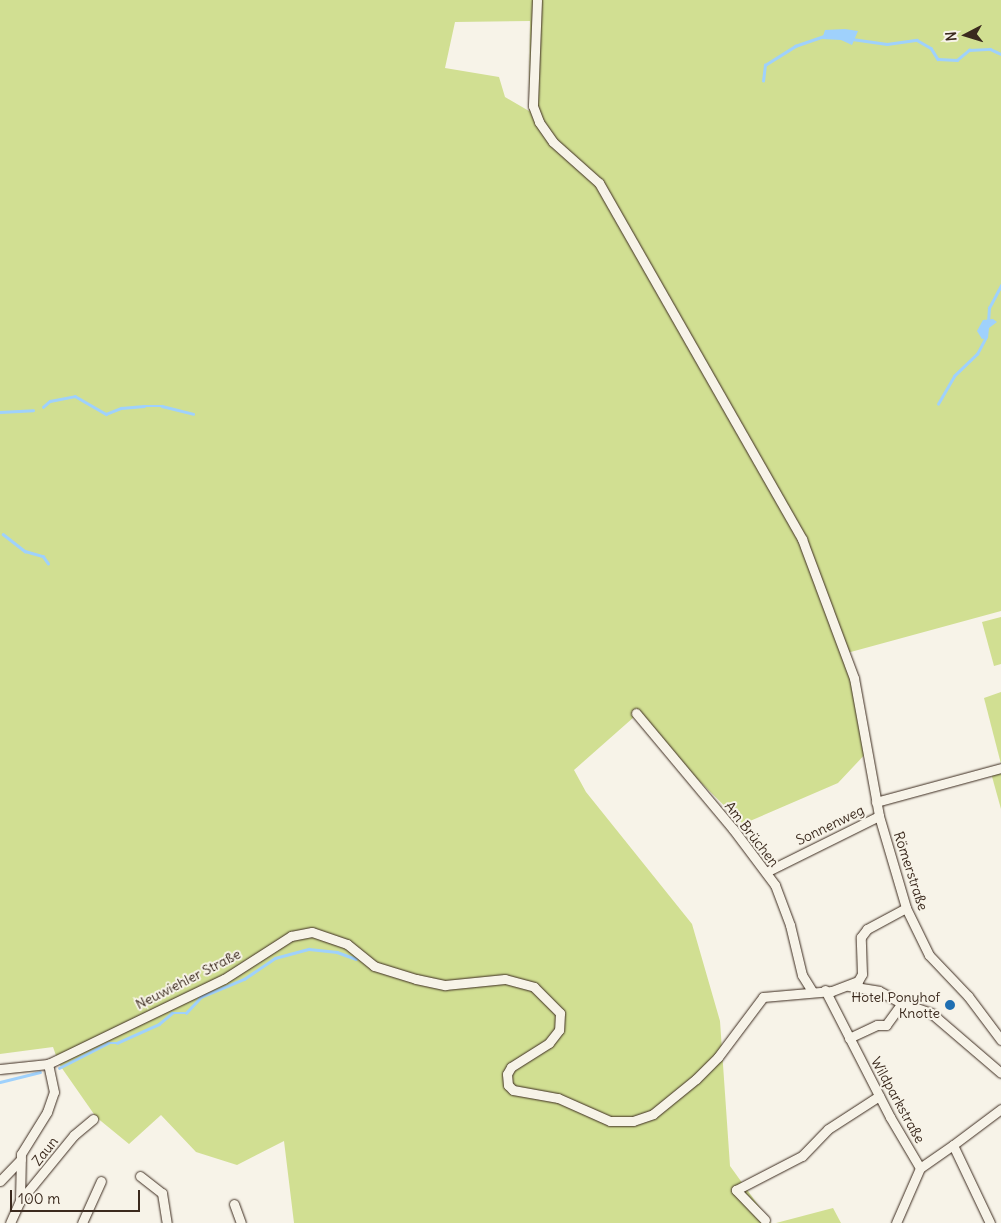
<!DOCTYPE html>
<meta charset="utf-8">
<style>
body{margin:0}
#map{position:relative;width:1001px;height:1223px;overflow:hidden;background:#f7f3e8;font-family:Delius,sans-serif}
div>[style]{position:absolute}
.green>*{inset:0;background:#d1df92}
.water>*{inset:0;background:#9fd1fc}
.stream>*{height:2.5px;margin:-1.25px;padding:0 1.25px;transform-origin:1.25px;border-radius:1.25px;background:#9fd1fc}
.roads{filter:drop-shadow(0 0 1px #3b2a1e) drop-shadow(0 0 1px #3b2a1e)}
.minor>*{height:9px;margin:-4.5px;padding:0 4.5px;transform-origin:4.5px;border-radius:4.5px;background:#f7f3e8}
.dots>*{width:14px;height:14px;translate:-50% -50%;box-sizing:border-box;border:2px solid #f7f3e8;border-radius:50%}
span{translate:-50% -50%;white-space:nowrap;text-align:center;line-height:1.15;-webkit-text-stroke:4px #f7f3e8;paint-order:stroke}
.street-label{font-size:14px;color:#3b2a1e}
.poi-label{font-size:14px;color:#3b2a1e}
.right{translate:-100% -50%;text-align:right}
.north{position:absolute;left:941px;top:10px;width:50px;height:50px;-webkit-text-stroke:4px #f7f3e8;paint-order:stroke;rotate:265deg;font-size:14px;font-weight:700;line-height:20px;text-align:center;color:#3b2a1e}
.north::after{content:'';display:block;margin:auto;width:18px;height:22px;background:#3b2a1e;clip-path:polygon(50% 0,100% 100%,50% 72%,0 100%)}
.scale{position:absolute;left:10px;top:1190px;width:130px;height:22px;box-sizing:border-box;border:2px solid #3b2a1e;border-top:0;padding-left:6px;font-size:15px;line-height:18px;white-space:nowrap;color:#3b2a1e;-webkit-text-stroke:4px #f7f3e8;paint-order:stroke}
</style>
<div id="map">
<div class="green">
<div style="clip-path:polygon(evenodd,0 0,1001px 0,1001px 611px,847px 653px,869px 750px,838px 783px,743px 824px,634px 717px,574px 770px,586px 792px,692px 924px,720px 1021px,730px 1166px,771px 1223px,294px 1223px,284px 1141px,237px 1165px,196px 1152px,161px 1115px,129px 1144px,96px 1117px,59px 1064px,53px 1047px,0 1054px,0 0,530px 21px,529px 111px,505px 97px,499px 77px,445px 68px,455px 22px,530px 21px)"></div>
<div style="clip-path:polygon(1001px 617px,1001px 664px,994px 666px,982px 622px)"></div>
<div style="clip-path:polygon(1001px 692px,1001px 764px,984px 698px)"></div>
<div style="clip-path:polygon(1001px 771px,1001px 809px,991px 773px)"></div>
<div style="clip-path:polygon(833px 1208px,841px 1223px,776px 1223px)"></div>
</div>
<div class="water">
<div style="clip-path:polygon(845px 29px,858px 31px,852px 45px,841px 40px,822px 39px,825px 30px)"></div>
<div style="clip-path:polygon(993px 319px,997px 322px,989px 328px,988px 338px,982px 339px,977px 331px,983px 320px)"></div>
</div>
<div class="stream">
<div style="left:852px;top:39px;width:35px;rotate:8deg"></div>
<div style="left:887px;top:44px;width:30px;rotate:-8deg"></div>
<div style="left:917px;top:40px;width:16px;rotate:30deg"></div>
<div style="left:931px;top:48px;width:13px;rotate:58deg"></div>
<div style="left:938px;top:59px;width:19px;rotate:3deg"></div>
<div style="left:957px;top:60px;width:16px;rotate:-40deg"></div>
<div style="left:969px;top:50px;width:21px;rotate:-3deg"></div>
<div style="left:990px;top:49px;width:12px;rotate:24deg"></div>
<div style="left:763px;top:81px;width:16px;rotate:-83deg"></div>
<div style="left:765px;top:65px;width:36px;rotate:-32deg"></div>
<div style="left:795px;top:46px;width:31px;rotate:-19deg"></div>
<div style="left:988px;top:322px;width:14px;rotate:-86deg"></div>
<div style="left:989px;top:308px;width:26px;rotate:-62deg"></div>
<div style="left:938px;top:404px;width:32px;rotate:-60deg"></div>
<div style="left:954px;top:376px;width:32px;rotate:-44deg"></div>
<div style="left:977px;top:354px;width:19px;rotate:-62deg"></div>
<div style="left:43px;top:407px;width:9px;rotate:-41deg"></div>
<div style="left:50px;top:401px;width:25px;rotate:-11deg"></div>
<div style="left:75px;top:396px;width:36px;rotate:30deg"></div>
<div style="left:106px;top:414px;width:16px;rotate:-22deg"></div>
<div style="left:121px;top:408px;width:23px;rotate:-5deg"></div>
<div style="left:144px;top:406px;width:18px"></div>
<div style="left:162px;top:406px;width:32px;rotate:14deg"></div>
<div style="left:0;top:412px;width:33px;rotate:-3deg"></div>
<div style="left:3px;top:534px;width:28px;rotate:38deg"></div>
<div style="left:25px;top:551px;width:19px;rotate:16deg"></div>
<div style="left:43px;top:556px;width:9px;rotate:54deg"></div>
<div style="left:59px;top:1068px;width:55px;rotate:-27deg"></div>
<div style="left:108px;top:1043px;width:9px"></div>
<div style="left:117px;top:1043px;width:46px;rotate:-24.3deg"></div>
<div style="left:159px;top:1024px;width:17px;rotate:-40deg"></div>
<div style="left:172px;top:1013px;width:14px"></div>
<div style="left:186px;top:1013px;width:22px;rotate:-47deg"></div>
<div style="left:201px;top:997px;width:47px;rotate:-22.7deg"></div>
<div style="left:244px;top:979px;width:37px;rotate:-34deg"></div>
<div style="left:275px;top:958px;width:35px;rotate:-15deg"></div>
<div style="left:309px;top:949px;width:28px;rotate:6deg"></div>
<div style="left:337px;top:952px;width:20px;rotate:20deg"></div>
<div style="left:0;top:1082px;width:41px;rotate:-14deg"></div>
</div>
<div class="roads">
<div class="minor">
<div style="left:537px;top:0;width:106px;rotate:92.2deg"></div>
<div style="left:533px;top:106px;width:17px;rotate:69deg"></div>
<div style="left:539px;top:122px;width:24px;rotate:55deg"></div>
<div style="left:553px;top:142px;width:62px;rotate:41.7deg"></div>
<div style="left:599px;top:183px;width:410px;rotate:60.3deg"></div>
<div style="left:802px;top:539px;width:148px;rotate:69.5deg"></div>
<div style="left:854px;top:678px;width:140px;rotate:79.7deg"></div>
<div style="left:879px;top:816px;width:96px;rotate:73.6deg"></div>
<div style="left:906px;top:908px;width:52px;rotate:63.9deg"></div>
<div style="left:929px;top:955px;width:57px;rotate:46.4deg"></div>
<div style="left:968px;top:996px;width:55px;rotate:53.1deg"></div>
<div style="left:636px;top:713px;width:151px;rotate:50.1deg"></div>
<div style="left:733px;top:829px;width:70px;rotate:53.1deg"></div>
<div style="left:775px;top:885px;width:43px;rotate:69.4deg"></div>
<div style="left:790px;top:925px;width:51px;rotate:76.5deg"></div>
<div style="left:802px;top:975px;width:19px;rotate:58deg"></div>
<div style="left:876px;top:802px;width:130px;rotate:-15.2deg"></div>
<div style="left:766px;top:872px;width:126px;rotate:-26.4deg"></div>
<div style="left:849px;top:986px;width:30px;rotate:9deg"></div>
<div style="left:879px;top:991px;width:26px;rotate:28deg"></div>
<div style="left:902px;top:1003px;width:31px;rotate:19deg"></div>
<div style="left:931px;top:1013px;width:92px;rotate:40.6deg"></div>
<div style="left:825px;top:990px;width:143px;rotate:62.9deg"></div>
<div style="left:890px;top:1117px;width:59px;rotate:59.5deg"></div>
<div style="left:920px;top:1168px;width:60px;rotate:113.6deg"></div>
<div style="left:849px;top:1038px;width:31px;rotate:-25deg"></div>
<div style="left:877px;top:1025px;width:9px"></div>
<div style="left:886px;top:1025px;width:27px;rotate:-54deg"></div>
<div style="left:0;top:1069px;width:48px;rotate:-5.9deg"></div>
<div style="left:48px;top:1064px;width:195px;rotate:-25.8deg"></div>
<div style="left:224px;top:979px;width:80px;rotate:-32.7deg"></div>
<div style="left:291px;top:936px;width:21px;rotate:-11deg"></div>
<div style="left:312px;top:932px;width:37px;rotate:19deg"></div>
<div style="left:347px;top:944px;width:35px;rotate:39deg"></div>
<div style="left:374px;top:966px;width:44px;rotate:17.2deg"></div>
<div style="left:416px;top:979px;width:30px;rotate:12deg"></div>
<div style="left:445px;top:985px;width:60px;rotate:-5.7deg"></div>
<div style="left:505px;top:979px;width:30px;rotate:15deg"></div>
<div style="left:534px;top:987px;width:37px;rotate:45deg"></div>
<div style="left:560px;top:1013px;width:17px;rotate:93deg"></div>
<div style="left:559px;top:1030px;width:16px;rotate:128deg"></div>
<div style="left:549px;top:1043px;width:45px;rotate:147.7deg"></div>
<div style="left:511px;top:1067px;width:8px;rotate:120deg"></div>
<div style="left:507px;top:1074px;width:11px;rotate:85deg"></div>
<div style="left:508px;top:1085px;width:7px;rotate:45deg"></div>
<div style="left:513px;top:1090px;width:46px;rotate:10.1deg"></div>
<div style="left:558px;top:1098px;width:57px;rotate:23.9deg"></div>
<div style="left:610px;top:1121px;width:23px"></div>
<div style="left:633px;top:1121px;width:21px;rotate:-19deg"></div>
<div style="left:653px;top:1114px;width:55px;rotate:-39.1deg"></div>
<div style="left:696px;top:1079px;width:31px;rotate:-45deg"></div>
<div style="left:718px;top:1057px;width:75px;rotate:-53.1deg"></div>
<div style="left:763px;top:997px;width:69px;rotate:-5deg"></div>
<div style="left:832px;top:991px;width:28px;rotate:-21deg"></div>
<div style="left:858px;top:981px;width:8px;rotate:-60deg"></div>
<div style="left:862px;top:974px;width:37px;rotate:-92deg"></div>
<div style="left:861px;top:937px;width:10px;rotate:-53deg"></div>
<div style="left:867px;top:929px;width:44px;rotate:-28.3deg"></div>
<div style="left:920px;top:1168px;width:40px;rotate:-34.9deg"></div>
<div style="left:140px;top:1176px;width:28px;rotate:38deg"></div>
<div style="left:162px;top:1193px;width:30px;rotate:81deg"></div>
<div style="left:0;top:1181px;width:30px;rotate:-46deg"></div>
<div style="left:20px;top:1201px;width:47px;rotate:-88.8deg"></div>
<div style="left:21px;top:1154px;width:49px;rotate:-58.2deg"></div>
<div style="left:47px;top:1112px;width:21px;rotate:-71deg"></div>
<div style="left:54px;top:1092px;width:29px;rotate:-102deg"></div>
<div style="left:234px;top:1204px;width:20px;rotate:70deg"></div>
<div style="left:765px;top:1220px;width:42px;rotate:-134deg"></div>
<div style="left:736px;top:1190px;width:74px;rotate:-27.3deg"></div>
<div style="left:802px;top:1156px;width:37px;rotate:-46deg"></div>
<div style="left:828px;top:1129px;width:61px;rotate:-32.9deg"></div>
<div style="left:10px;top:1223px;width:24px;rotate:-66deg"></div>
<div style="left:20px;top:1201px;width:85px;rotate:-50.7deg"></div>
<div style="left:74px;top:1135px;width:25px;rotate:-40deg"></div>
<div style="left:82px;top:1223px;width:46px;rotate:-65.7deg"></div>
<div style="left:990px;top:1223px;width:86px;rotate:-115.4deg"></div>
<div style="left:953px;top:1145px;width:60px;rotate:-36.9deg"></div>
</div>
</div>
<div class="dots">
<div style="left:950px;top:1005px;background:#1f6fb2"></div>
</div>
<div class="street-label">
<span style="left:830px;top:825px;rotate:-26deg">Sonnenweg</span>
<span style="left:752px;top:834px;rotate:52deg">Am Brüchen</span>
<span style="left:911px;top:871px;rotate:72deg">Römerstraße</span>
<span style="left:188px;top:979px;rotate:-27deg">Neuwiehler Straße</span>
<span style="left:898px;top:1100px;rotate:61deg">Wildparkstraße</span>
<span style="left:45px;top:1151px;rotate:-52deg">Zaun</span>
</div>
<div class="poi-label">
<span class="right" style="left:940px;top:1005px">Hotel Ponyhof<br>Knotte</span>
</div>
<div class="north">N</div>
<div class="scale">100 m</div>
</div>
